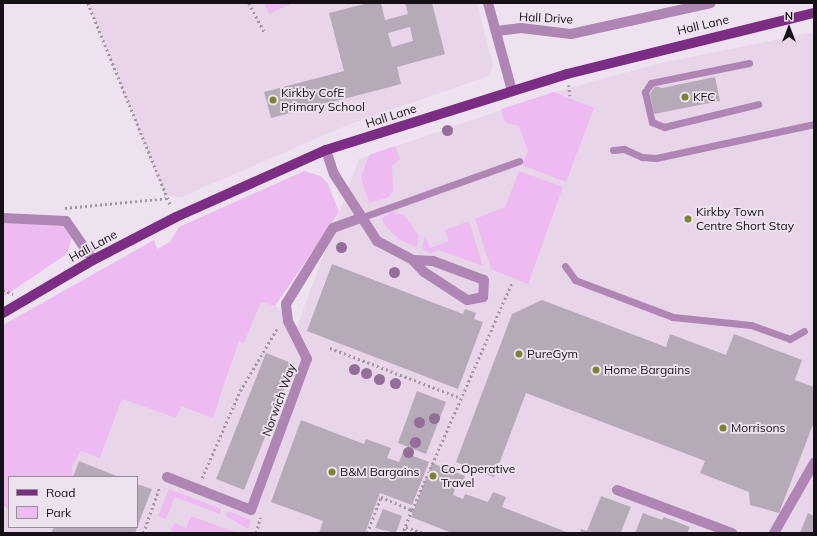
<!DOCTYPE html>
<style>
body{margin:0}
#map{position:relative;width:817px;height:536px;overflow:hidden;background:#efe2f0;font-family:Mulish,sans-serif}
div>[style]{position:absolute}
.built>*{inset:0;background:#e8d5ea}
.green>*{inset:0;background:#edbbf2}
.building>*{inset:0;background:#b7aab8}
.path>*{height:2.5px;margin-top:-1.25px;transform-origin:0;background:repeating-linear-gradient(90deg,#a196a1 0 2px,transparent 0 5px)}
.lane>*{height:7px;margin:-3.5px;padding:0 3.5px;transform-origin:3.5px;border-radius:3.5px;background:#ae85b3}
.street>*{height:10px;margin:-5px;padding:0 5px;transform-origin:5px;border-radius:5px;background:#ae85b3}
.primary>*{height:10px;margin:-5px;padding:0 5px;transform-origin:5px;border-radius:5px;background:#7a2d83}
.trees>*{width:11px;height:11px;margin:-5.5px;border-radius:50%;background:#946e99}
.dots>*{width:11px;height:11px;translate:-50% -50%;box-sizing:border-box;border:2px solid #efe2f0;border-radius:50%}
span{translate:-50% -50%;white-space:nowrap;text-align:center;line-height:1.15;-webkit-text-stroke:3.5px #efe2f0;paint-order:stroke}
.street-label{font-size:12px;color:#151015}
.poi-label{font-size:12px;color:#151015}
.left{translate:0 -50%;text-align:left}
.frame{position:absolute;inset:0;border:4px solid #151015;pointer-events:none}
.legend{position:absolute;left:8px;top:476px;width:130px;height:52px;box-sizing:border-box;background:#efe2f0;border:1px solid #988e98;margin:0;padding:5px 7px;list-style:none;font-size:12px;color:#151015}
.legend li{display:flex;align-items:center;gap:8px;height:20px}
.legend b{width:20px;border:1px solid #988e98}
.north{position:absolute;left:769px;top:8px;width:40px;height:40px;-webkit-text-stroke:3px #efe2f0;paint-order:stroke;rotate:0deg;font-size:11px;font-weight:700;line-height:16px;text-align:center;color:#151015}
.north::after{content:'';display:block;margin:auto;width:14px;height:18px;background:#151015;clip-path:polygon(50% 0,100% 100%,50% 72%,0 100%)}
</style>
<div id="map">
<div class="built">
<div style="clip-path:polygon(88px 3px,264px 3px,269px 14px,296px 3px,477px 3px,493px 66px,489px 76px,350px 124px,182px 197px,165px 196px)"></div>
<div style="clip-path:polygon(814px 32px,814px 533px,3px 533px,3px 507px,9px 509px,9px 527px,137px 527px,137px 477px,73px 477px,72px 469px,81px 451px,100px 458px,122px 399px,176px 418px,181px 405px,221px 397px,239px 341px,244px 343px,261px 301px,275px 306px,297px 326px,359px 159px,554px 92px,661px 63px)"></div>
</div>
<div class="green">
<div style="clip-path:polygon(264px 3px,294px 3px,269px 14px)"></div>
<div style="clip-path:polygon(554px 92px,594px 108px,566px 182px,522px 165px,528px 151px,519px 126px,505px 123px,501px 109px)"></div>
<div style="clip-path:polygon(395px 146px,400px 159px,392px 166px,393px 192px,387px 198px,369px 203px,361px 177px,369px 155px)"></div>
<div style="clip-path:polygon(304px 171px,321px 176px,328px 184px,339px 212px,275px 306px,261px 302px,244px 343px,239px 341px,213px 418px,181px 406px,176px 418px,122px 399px,100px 458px,81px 451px,72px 468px,73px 477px,9px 477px,9px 509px,3px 506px,3px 325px,154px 240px,157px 249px,170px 242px,179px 227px)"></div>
<div style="clip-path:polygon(519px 171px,563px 187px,528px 284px,491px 269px,475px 219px,505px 207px)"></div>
<div style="clip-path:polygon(391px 211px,405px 216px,419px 236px,417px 247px,400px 240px,386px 227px,382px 219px)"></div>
<div style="clip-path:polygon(469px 221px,483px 266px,439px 250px,431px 253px,422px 249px,425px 235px,430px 248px,449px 241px,445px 230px)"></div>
<div style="clip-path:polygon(3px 222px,61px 224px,72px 236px,67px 254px,3px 297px)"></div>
<div style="clip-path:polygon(169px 489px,221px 509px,220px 514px,175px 497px,166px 519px,158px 516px)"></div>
<div style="clip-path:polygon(228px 511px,251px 520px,248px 529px,226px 516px)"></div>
<div style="clip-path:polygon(191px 516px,235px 532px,234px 533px,170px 533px,174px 523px,186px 528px)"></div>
</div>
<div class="building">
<div style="clip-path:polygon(evenodd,368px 3px,381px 3px,385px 20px,408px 14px,405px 3px,432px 3px,445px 54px,397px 67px,401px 84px,271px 118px,264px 92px,344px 71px,329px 13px,368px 3px,410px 27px,413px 41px,392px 47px,388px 33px,410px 27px)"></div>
<div style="clip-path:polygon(715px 77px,720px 101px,654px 114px,650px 94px,655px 86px,662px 88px)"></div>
<div style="clip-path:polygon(332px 264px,463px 314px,465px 309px,476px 313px,474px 319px,483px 322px,458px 389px,307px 331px)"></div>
<div style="clip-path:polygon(542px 300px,666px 347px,670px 334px,726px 355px,734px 334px,802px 360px,795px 380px,814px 387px,814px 422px,779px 513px,750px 505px,749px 492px,700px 473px,705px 461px,526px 393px,494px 477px,456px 462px,512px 314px)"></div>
<div style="clip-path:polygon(266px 353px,294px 364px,244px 490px,216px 479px)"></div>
<div style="clip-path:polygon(417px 391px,446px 402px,426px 454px,398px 443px)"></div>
<div style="clip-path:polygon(301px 420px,364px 444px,366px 439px,391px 448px,387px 458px,399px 462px,403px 452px,429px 462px,412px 505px,380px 493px,365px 533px,319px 533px,323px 521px,271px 502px)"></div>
<div style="clip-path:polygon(79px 461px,119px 477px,73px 477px)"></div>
<div style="clip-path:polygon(432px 463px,465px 476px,461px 488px,456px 486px,453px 495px,463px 499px,465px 494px,488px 502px,493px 492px,506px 497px,502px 507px,569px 533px,452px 533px,411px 517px)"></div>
<div style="clip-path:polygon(137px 484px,152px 489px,135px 533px,51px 533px,54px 527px,137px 527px)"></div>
<div style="clip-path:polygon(601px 496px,631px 507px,621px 532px,580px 533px,581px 529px,587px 531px)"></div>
<div style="clip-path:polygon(383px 509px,402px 516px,396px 533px,375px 528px)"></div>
<div style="clip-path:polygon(643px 513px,662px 520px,664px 517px,690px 527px,687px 533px,635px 533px)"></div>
<div style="clip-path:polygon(808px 513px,814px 516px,814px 533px,800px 533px)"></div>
</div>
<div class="path">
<div style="left:88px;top:3px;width:219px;rotate:67.8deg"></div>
<div style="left:249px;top:3px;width:34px;rotate:62deg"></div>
<div style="left:569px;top:85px;width:11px;rotate:85deg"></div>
<div style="left:65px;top:208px;width:103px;rotate:-5.5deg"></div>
<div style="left:3px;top:290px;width:11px;rotate:22deg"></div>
<div style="left:330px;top:348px;width:140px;rotate:20.9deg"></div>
<div style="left:202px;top:478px;width:95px;rotate:-66.4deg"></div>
<div style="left:240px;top:391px;width:74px;rotate:-59.3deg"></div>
<div style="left:412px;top:510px;width:247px;rotate:-66.3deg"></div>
<div style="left:406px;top:527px;width:18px;rotate:19deg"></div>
<div style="left:143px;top:533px;width:50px;rotate:-70.1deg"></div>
<div style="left:256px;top:533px;width:16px;rotate:-75deg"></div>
<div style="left:367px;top:533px;width:39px;rotate:-69deg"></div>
<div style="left:381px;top:497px;width:34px;rotate:23deg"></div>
<div style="left:412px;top:510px;width:25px;rotate:111deg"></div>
</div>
<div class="lane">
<div style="left:749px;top:63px;width:100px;rotate:168.5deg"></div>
<div style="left:651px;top:83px;width:11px;rotate:124deg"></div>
<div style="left:645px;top:92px;width:31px;rotate:77deg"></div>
<div style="left:652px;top:122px;width:13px;rotate:23deg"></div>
<div style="left:664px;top:127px;width:97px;rotate:-13.7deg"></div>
<div style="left:613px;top:150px;width:11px;rotate:-5deg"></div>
<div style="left:624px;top:149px;width:20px;rotate:24deg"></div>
<div style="left:642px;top:157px;width:14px;rotate:4deg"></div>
<div style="left:656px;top:158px;width:162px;rotate:-12.1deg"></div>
<div style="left:360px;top:218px;width:169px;rotate:-19.7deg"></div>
<div style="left:565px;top:266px;width:17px;rotate:54deg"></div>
<div style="left:575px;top:280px;width:105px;rotate:20.7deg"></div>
<div style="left:673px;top:317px;width:78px;rotate:5.9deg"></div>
<div style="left:751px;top:325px;width:41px;rotate:19.7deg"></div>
<div style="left:790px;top:339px;width:16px;rotate:-30deg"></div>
</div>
<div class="street">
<div style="left:488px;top:3px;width:91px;rotate:74.7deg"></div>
<div style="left:497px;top:31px;width:24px;rotate:-7deg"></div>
<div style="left:521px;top:28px;width:50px;rotate:6.8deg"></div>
<div style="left:571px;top:34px;width:143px;rotate:-12.5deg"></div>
<div style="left:326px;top:150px;width:25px;rotate:72deg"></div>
<div style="left:334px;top:174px;width:80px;rotate:57.3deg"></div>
<div style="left:377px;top:241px;width:41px;rotate:27.8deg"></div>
<div style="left:413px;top:260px;width:20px;rotate:3deg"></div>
<div style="left:433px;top:261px;width:54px;rotate:20.4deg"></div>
<div style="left:484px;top:280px;width:17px;rotate:93deg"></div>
<div style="left:483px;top:297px;width:16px;rotate:169deg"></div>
<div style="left:467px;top:300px;width:51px;rotate:-146.9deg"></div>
<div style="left:424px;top:272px;width:16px;rotate:-133deg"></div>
<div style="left:3px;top:218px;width:63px;rotate:2.7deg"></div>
<div style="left:66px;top:221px;width:47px;rotate:55.3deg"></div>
<div style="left:167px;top:477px;width:90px;rotate:21.4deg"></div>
<div style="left:251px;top:510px;width:161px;rotate:-69.7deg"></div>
<div style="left:307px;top:359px;width:42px;rotate:-116.6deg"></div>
<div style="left:288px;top:321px;width:17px;rotate:-97deg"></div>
<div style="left:286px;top:304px;width:89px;rotate:-58.3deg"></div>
<div style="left:333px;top:228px;width:29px;rotate:-20deg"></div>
<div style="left:617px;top:490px;width:123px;rotate:20.5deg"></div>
<div style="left:774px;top:533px;width:81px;rotate:-60.3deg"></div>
</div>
<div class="primary">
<div style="left:3px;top:313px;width:104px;rotate:-30.5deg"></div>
<div style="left:93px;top:260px;width:93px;rotate:-27.4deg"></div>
<div style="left:176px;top:217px;width:164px;rotate:-24.1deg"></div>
<div style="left:326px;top:150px;width:253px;rotate:-17.5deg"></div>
<div style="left:567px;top:74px;width:254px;rotate:-13.9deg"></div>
</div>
<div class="trees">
<div style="left:447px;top:130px"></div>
<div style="left:341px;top:247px"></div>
<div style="left:394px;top:272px"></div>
<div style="left:354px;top:369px"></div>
<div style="left:366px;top:373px"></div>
<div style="left:379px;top:379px"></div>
<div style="left:395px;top:383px"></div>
<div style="left:434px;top:418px"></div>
<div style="left:419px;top:422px"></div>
<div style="left:415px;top:442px"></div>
<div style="left:408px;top:452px"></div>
</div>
<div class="dots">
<div style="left:685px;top:97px;background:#7c832e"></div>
<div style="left:273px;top:100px;background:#7c832e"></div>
<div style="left:688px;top:219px;background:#7c832e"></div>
<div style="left:519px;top:354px;background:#7c832e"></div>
<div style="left:596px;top:370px;background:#7c832e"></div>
<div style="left:723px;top:428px;background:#7c832e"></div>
<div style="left:332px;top:472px;background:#7c832e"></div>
<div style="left:433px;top:476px;background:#7c832e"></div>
</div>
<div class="street-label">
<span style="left:546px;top:18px;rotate:3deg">Hall Drive</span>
<span style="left:703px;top:25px;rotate:-13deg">Hall Lane</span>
<span style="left:391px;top:116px;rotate:-18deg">Hall Lane</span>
<span style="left:93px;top:246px;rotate:-29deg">Hall Lane</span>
<span style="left:279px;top:400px;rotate:-70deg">Norwich Way</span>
</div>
<div class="poi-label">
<span class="left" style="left:281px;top:100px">Kirkby CofE<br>Primary School</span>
<span class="left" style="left:693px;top:97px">KFC</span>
<span class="left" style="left:696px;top:219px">Kirkby Town<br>Centre Short Stay</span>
<span class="left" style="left:527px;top:354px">PureGym</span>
<span class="left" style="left:604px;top:370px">Home Bargains</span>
<span class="left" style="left:731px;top:428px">Morrisons</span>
<span class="left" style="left:441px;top:476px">Co-Operative<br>Travel</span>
<span class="left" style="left:340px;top:472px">B&amp;M Bargains</span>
</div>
<div class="frame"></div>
<ul class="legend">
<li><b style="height:5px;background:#7a2d83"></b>Road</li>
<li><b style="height:11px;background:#edbbf2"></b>Park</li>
</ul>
<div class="north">N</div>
</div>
